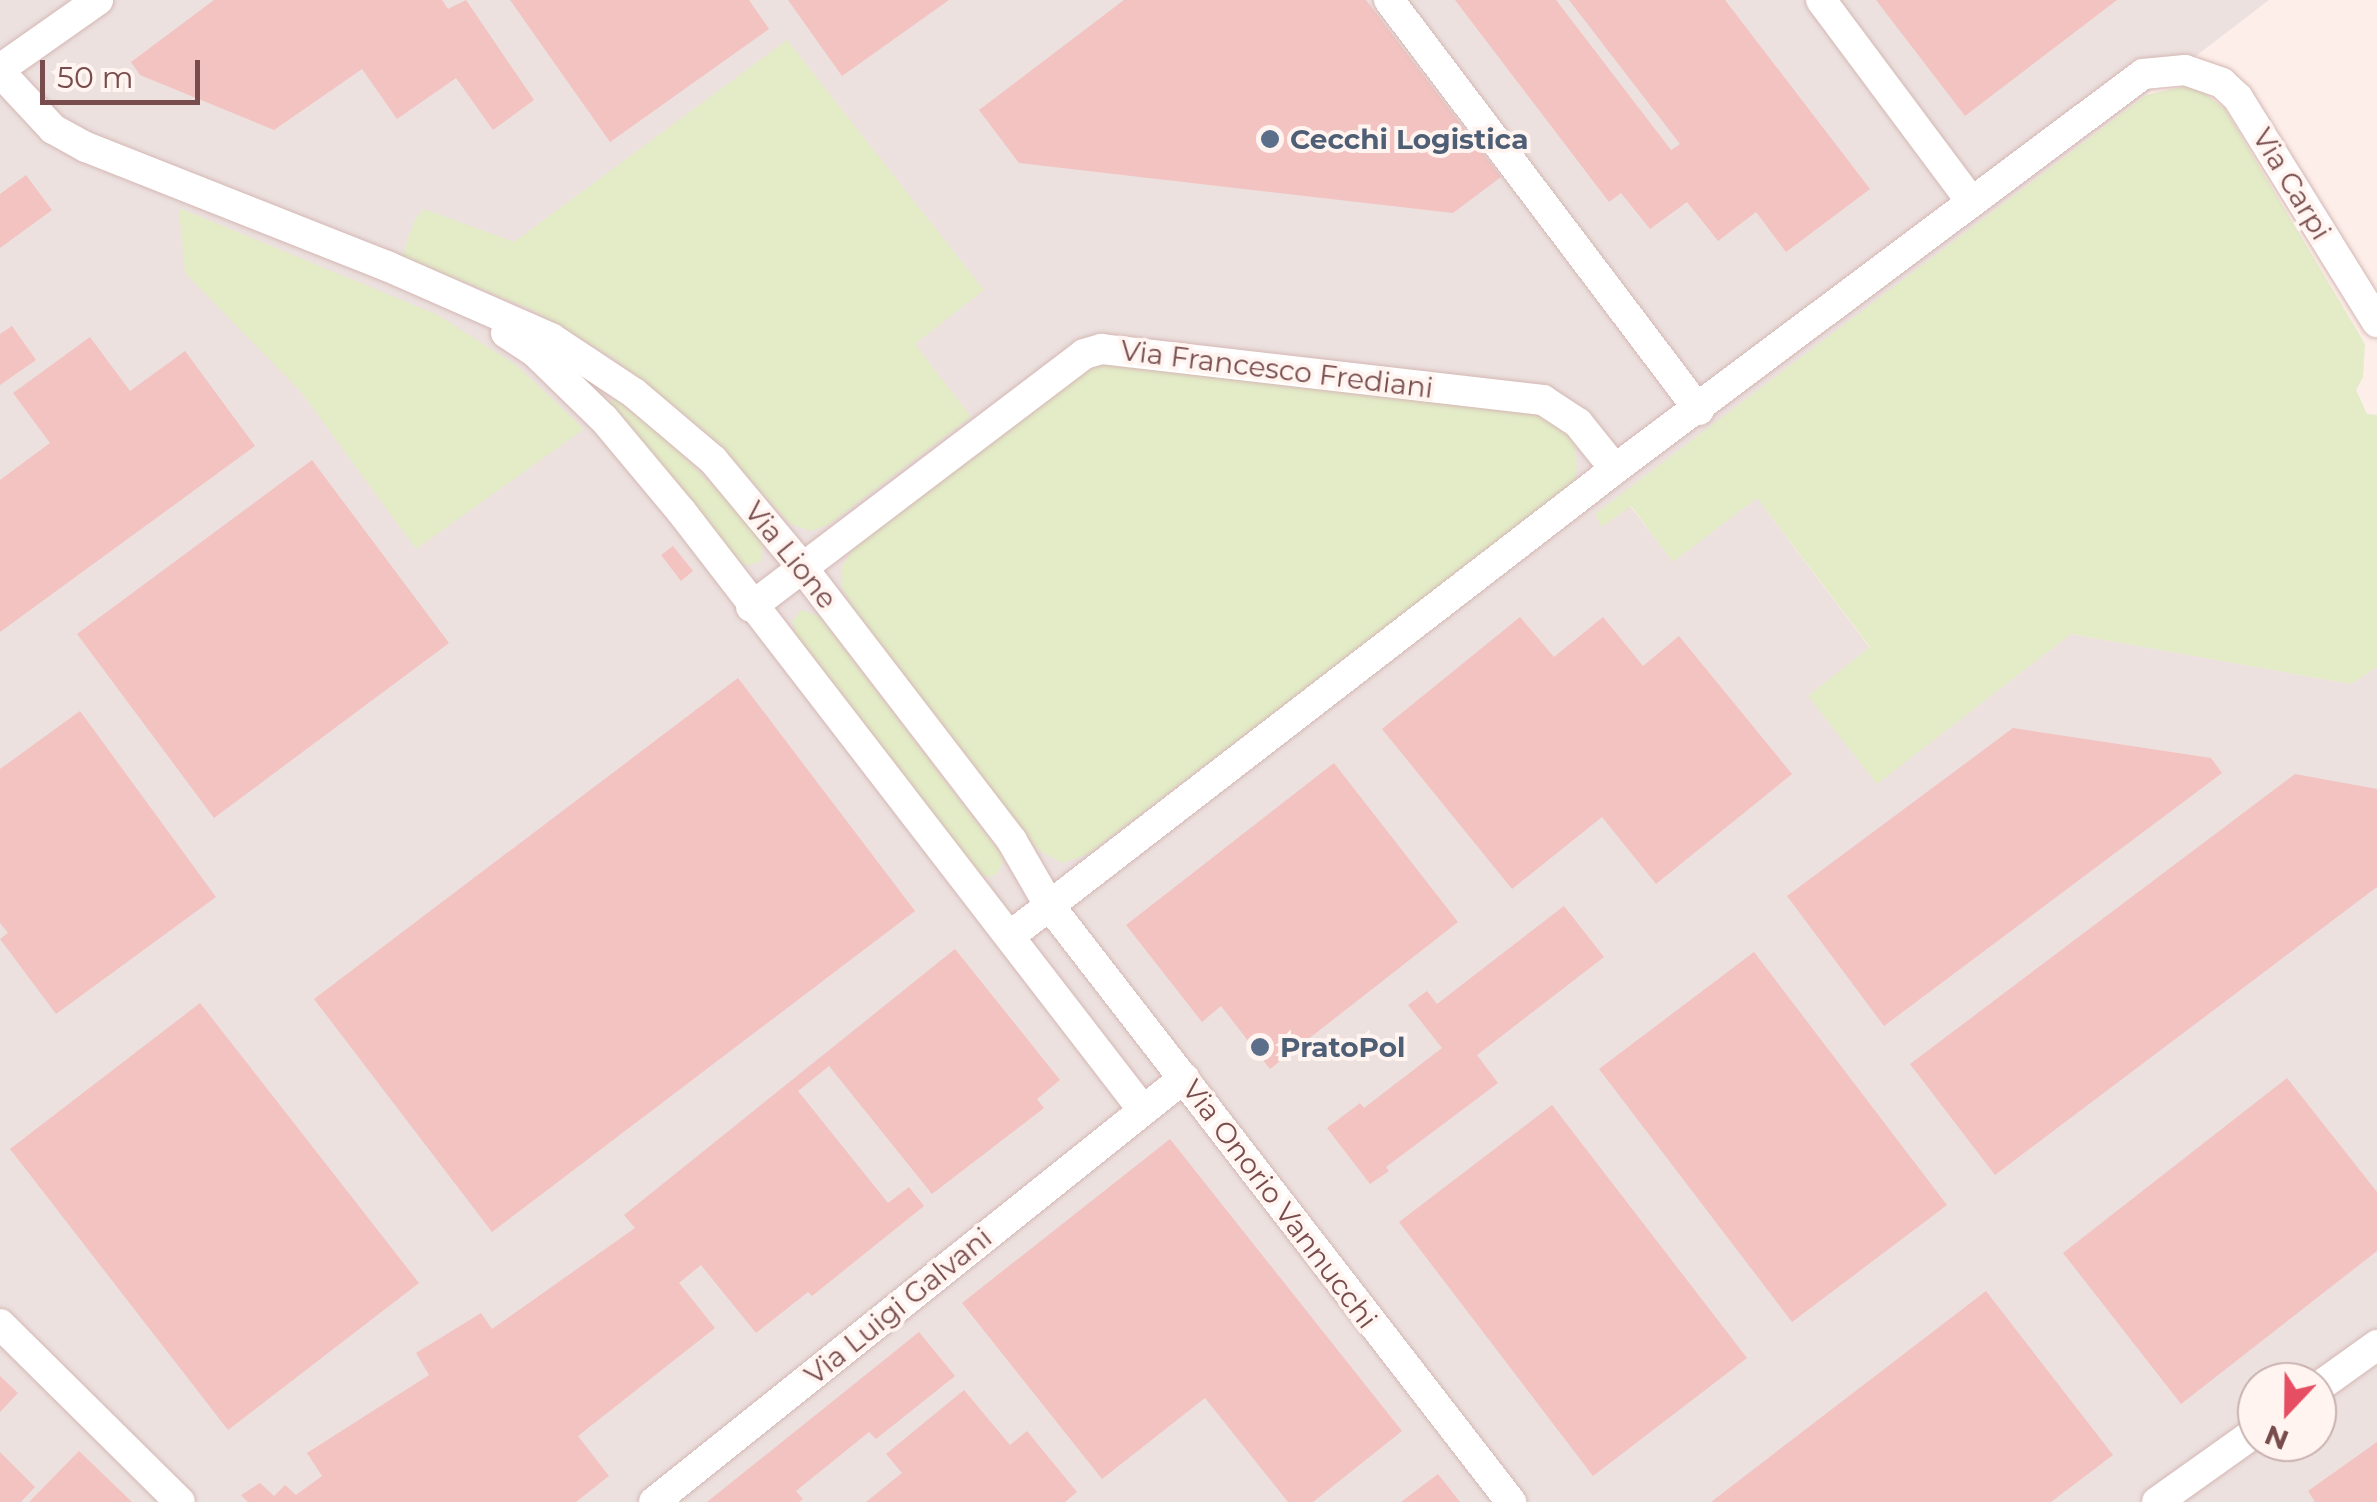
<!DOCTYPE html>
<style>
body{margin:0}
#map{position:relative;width:2377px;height:1502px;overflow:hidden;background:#fdeee9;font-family:Montserrat,sans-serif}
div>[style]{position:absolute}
.industrial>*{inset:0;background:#ece1df}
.green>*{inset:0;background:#e3ebc7}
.building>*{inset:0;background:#f2c3c1}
.roads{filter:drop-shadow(0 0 2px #d4b7b4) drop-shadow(0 0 2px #d4b7b4)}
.minor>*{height:30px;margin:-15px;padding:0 15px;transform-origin:15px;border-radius:15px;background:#fff}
.dots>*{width:28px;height:28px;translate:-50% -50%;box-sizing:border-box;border:5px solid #fff4f0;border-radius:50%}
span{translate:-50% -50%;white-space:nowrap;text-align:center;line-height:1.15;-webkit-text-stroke:8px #fff4f0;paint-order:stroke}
.service-label{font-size:28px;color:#4e5e75;font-weight:700}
.left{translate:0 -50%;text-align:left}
.street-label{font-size:28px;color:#784c4c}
.north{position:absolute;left:2237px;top:1362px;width:100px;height:100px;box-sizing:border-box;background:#fff4f0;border:2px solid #c9b1ae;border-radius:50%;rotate:202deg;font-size:28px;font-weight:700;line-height:40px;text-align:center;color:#784c4c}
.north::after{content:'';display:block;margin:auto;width:35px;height:45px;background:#e64f63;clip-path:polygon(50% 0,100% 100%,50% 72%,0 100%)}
.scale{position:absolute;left:40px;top:60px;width:160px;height:45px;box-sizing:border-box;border:5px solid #784c4c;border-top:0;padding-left:12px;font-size:30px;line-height:35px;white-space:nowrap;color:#784c4c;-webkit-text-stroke:8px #fff4f0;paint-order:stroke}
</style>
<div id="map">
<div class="industrial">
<div style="clip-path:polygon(evenodd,0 0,2269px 0,1595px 516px,1630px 506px,1673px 561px,1757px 498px,1870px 648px,1877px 783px,2071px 634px,2351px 684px,2377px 667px,2377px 1502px,0 1502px,0 0,2257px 1382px,2317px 1382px,2317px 1442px,2257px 1442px,2257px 1382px)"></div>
</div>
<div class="green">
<div style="clip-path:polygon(787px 40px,984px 290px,915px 344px,971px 417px,828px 525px,811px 531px,790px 524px,715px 440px,615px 359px,530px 309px,402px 256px,415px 219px,424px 209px,514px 242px)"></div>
<div style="clip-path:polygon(2186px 86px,2201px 90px,2225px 109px,2365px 344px,2363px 377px,2356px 390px,2367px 414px,2377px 415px,2377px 667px,2351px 684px,2071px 634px,1877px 784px,1808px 696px,1870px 647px,1757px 498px,1673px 562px,1631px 506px,1602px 527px,1595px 514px,2146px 95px)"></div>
<div style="clip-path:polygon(179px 208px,438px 315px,516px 365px,584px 429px,416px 549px,301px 392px,185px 273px)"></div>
<div style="clip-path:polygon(1109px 360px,1518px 406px,1556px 418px,1575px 442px,1577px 468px,1575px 479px,1557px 497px,1088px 854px,1063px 863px,1038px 850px,854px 610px,842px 588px,841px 568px,860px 538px,1079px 372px)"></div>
<div style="clip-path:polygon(614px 398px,668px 441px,734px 507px,762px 542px,761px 561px,747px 566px,738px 561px,610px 402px)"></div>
<div style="clip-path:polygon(802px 610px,819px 616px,1000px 853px,1003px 863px,996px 875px,985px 877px,977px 872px,796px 635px,792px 621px)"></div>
</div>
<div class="building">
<div style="clip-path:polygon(214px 0,442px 0,448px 9px,466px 0,534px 100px,493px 130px,456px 78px,397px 119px,362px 69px,274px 130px,140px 75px,131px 62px)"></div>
<div style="clip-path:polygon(510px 0,749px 0,769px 29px,610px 142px)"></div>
<div style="clip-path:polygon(788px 0,949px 0,842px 76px)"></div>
<div style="clip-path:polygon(1124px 0,1366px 0,1501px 177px,1453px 213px,1019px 163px,979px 110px)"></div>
<div style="clip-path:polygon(1455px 0,1556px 0,1671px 150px,1680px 144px,1569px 0,1725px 0,1870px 189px,1786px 252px,1756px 212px,1718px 241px,1687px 202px,1650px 229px,1621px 193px,1609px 202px)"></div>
<div style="clip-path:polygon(1876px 0,2117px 0,1965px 116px)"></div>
<div style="clip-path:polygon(26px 175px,52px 210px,0 248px,0 194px)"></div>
<div style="clip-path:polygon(12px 326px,36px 360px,0 385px,0 334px)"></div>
<div style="clip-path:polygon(90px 337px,130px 391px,185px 351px,255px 446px,0 632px,0 480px,50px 443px,13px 393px)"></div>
<div style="clip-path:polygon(312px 460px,449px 643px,214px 818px,77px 634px)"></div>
<div style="clip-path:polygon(673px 546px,693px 571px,681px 581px,661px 555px)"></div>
<div style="clip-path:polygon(1520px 617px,1554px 657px,1603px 617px,1643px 666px,1679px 636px,1792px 774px,1656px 884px,1602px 817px,1512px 889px,1382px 729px)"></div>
<div style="clip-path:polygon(738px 678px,915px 911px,492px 1232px,314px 999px)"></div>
<div style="clip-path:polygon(80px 711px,216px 897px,56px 1014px,0 939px,8px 933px,0 923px,0 769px)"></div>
<div style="clip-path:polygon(2013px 728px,2211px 758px,2222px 773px,1884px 1026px,1787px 896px)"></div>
<div style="clip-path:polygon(1334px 763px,1458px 922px,1270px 1069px,1221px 1006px,1202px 1022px,1126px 925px)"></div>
<div style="clip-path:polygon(2295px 774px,2377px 789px,2377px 887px,1995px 1175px,1910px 1064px)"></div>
<div style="clip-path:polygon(1564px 906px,1604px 957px,1477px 1055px,1498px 1083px,1386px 1167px,1389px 1171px,1370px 1184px,1327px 1128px,1360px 1103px,1364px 1108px,1442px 1048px,1408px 1005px,1427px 991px,1437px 1004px)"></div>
<div style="clip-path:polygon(955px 949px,1060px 1080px,1037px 1099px,1044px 1108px,932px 1194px,829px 1066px,798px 1091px,888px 1203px,909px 1187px,924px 1206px,812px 1296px,808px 1292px,756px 1333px,701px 1265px,679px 1283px,715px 1328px,578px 1436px,609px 1476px,576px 1502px,248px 1502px,241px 1495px,260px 1483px,274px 1496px,285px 1485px,296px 1495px,322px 1476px,307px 1453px,429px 1375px,416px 1353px,481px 1313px,492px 1329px,635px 1228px,624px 1215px)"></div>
<div style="clip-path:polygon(1754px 952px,1947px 1205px,1792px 1322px,1599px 1069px)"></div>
<div style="clip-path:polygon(200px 1003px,419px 1283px,228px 1430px,10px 1149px)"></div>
<div style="clip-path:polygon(2287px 1078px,2377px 1192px,2377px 1251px,2181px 1404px,2063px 1253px)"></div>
<div style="clip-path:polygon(1552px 1105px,1747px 1358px,1593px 1476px,1399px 1222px)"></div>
<div style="clip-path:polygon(1170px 1139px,1402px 1431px,1313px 1502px,1288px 1502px,1205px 1398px,1102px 1479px,962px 1303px)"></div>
<div style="clip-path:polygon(1986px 1291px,2113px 1455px,2051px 1502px,1711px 1502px)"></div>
<div style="clip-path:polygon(919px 1332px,955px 1376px,876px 1439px,869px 1432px,796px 1491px,803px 1499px,799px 1502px,707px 1502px)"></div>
<div style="clip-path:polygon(0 1376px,18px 1393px,0 1412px)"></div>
<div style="clip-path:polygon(964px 1390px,1010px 1445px,1027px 1431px,1077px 1492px,1065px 1502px,866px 1502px,902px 1473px,886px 1454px)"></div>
<div style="clip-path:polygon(2377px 1442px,2377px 1502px,2315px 1502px,2308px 1491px)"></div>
<div style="clip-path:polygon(79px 1451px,132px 1502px,29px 1502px)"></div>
<div style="clip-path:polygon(0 1452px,35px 1487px,21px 1502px,0 1502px)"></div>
<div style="clip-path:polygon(1438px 1474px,1460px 1502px,1401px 1502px)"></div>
</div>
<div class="roads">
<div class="minor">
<div style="left:1389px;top:0;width:514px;rotate:52.91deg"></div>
<div style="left:1821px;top:0;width:251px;rotate:53.3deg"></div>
<div style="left:0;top:69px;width:120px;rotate:-35.1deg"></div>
<div style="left:0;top:72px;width:78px;rotate:47.1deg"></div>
<div style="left:53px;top:129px;width:38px;rotate:29deg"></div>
<div style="left:86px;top:147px;width:324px;rotate:21.6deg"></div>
<div style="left:387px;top:266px;width:179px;rotate:23.7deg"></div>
<div style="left:551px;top:338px;width:100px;rotate:33.5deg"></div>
<div style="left:634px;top:393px;width:104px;rotate:40.3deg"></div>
<div style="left:713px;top:460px;width:139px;rotate:50.2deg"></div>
<div style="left:802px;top:567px;width:345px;rotate:52.5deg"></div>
<div style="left:1012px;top:841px;width:74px;rotate:60deg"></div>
<div style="left:1049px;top:905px;width:755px;rotate:52.26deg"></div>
<div style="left:506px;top:333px;width:35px;rotate:33deg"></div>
<div style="left:535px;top:352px;width:96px;rotate:44.2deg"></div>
<div style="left:604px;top:419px;width:120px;rotate:50.1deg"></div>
<div style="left:681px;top:511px;width:756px;rotate:52.36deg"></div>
<div style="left:751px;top:607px;width:418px;rotate:-37.2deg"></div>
<div style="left:1084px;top:354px;width:19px;rotate:-16deg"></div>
<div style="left:1102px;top:349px;width:444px;rotate:6.6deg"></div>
<div style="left:1543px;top:400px;width:42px;rotate:33.3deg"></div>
<div style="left:1578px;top:423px;width:59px;rotate:51.2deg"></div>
<div style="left:1010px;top:936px;width:764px;rotate:-37.66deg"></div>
<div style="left:1615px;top:469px;width:659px;rotate:-36.8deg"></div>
<div style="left:2143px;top:74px;width:42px;rotate:-5.4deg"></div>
<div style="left:2185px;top:70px;width:39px;rotate:19deg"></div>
<div style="left:2222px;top:83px;width:22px;rotate:43deg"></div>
<div style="left:2238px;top:98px;width:264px;rotate:58.2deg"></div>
<div style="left:0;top:1324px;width:253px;rotate:44.7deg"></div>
<div style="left:2317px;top:1388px;width:74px;rotate:-35.6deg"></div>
<div style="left:654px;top:1502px;width:679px;rotate:-38.66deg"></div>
<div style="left:2157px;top:1502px;width:123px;rotate:-35.4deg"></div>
</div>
</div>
<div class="dots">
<div style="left:1270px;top:139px;background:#5c6f8a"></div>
<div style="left:1260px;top:1047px;background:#5c6f8a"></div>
</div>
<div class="service-label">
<span class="left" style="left:1290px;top:139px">Cecchi Logistica</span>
<span class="left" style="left:1280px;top:1047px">PratoPol</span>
</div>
<div class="street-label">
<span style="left:2292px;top:184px;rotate:59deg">Via Carpi</span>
<span style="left:1277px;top:369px;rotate:7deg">Via Francesco Frediani</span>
<span style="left:791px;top:555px;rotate:51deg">Via Lione</span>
<span style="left:1280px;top:1204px;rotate:53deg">Via Onorio Vannucchi</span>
<span style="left:898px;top:1306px;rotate:-39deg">Via Luigi Galvani</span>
</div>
<div class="north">N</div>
<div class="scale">50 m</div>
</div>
